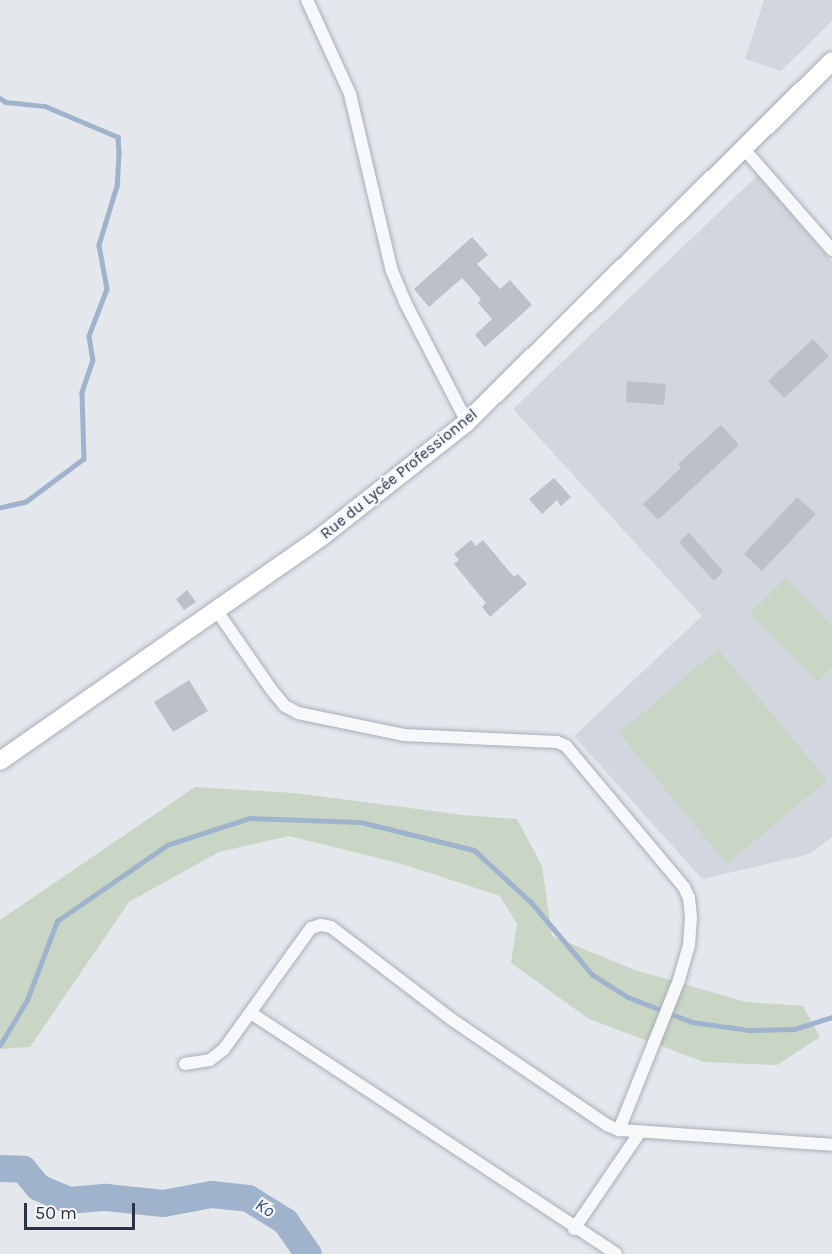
<!DOCTYPE html>
<meta charset="utf-8">
<style>
body{margin:0}
#map{position:relative;width:832px;height:1254px;overflow:hidden;background:#e4e7ec;font-family:Karla,sans-serif}
div>[style]{position:absolute}
.built>*{inset:0;background:#d2d6de}
.green>*{inset:0;background:#c9d6c5}
.stream>*{height:4.5px;margin:-2.25px;padding:0 2.25px;transform-origin:2.25px;border-radius:2.25px;background:#9fb4cc}
.river>*{height:27px;margin:-13.5px;padding:0 13.5px;transform-origin:13.5px;border-radius:13.5px;background:#9fb4cc}
.building>*{inset:0;background:#bbc0ca}
.roads{filter:drop-shadow(0 0 2px #a9aeb7) drop-shadow(0 0 2px #a9aeb7)}
.minor>*{height:12px;margin:-6px;padding:0 6px;transform-origin:6px;border-radius:6px;background:#f7f8fa}
.secondary>*{height:18px;margin:-9px;padding:0 9px;transform-origin:9px;border-radius:9px;background:#fff}
span{translate:-50% -50%;white-space:nowrap;text-align:center;line-height:1.15;-webkit-text-stroke:4.5px #f4f6f9;paint-order:stroke}
.street-label{font-size:16px;color:#2b3445}
.water-label{font-size:18px;color:#34527a;font-style:italic}
.scale{position:absolute;left:24px;top:1203px;width:111px;height:27px;box-sizing:border-box;border:3px solid #2b3445;border-top:0;padding-left:8px;font-size:18px;line-height:21px;white-space:nowrap;color:#2b3445;-webkit-text-stroke:4px #f4f6f9;paint-order:stroke}
</style>
<div id="map">
<div class="built">
<div style="clip-path:polygon(764px 0,832px 0,832px 21px,781px 71px,745px 59px)"></div>
<div style="clip-path:polygon(758px 175px,832px 262px,832px 837px,810px 854px,702px 879px,574px 736px,702px 616px,513px 409px)"></div>
</div>
<div class="green">
<div style="clip-path:polygon(785px 578px,832px 626px,832px 667px,818px 682px,750px 613px)"></div>
<div style="clip-path:polygon(718px 649px,827px 780px,727px 864px,619px 733px)"></div>
<div style="clip-path:polygon(195px 787px,295px 793px,463px 815px,517px 819px,542px 866px,552px 936px,635px 970px,746px 1002px,803px 1006px,820px 1037px,777px 1065px,704px 1062px,589px 1019px,511px 963px,517px 924px,500px 896px,402px 864px,289px 836px,219px 852px,129px 902px,30px 1047px,0 1049px,0 920px)"></div>
</div>
<div class="stream">
<div style="left:0;top:98px;width:7px;rotate:34deg"></div>
<div style="left:6px;top:102px;width:39px;rotate:6deg"></div>
<div style="left:45px;top:106px;width:79px;rotate:23deg"></div>
<div style="left:118px;top:137px;width:16px;rotate:86deg"></div>
<div style="left:119px;top:153px;width:33px;rotate:93deg"></div>
<div style="left:117px;top:186px;width:62px;rotate:107deg"></div>
<div style="left:99px;top:245px;width:45px;rotate:79.7deg"></div>
<div style="left:107px;top:289px;width:50px;rotate:111deg"></div>
<div style="left:89px;top:336px;width:24px;rotate:81deg"></div>
<div style="left:93px;top:360px;width:34px;rotate:109deg"></div>
<div style="left:82px;top:392px;width:67px;rotate:88.3deg"></div>
<div style="left:84px;top:459px;width:72px;rotate:143.4deg"></div>
<div style="left:26px;top:502px;width:27px;rotate:167deg"></div>
<div style="left:0;top:1045px;width:52px;rotate:-59deg"></div>
<div style="left:27px;top:1000px;width:85px;rotate:-69.2deg"></div>
<div style="left:57px;top:921px;width:134px;rotate:-34.6deg"></div>
<div style="left:167px;top:845px;width:87px;rotate:-18deg"></div>
<div style="left:250px;top:818px;width:111px;rotate:2.1deg"></div>
<div style="left:361px;top:822px;width:116px;rotate:13.9deg"></div>
<div style="left:474px;top:850px;width:77px;rotate:42.4deg"></div>
<div style="left:531px;top:902px;width:96px;rotate:49.7deg"></div>
<div style="left:593px;top:975px;width:41px;rotate:32.2deg"></div>
<div style="left:628px;top:997px;width:69px;rotate:21.3deg"></div>
<div style="left:692px;top:1022px;width:58px;rotate:8deg"></div>
<div style="left:749px;top:1030px;width:46px;rotate:-1.2deg"></div>
<div style="left:795px;top:1029px;width:39px;rotate:-18deg"></div>
</div>
<div class="river">
<div style="left:0;top:1168px;width:23px;rotate:2deg"></div>
<div style="left:23px;top:1169px;width:23px;rotate:50deg"></div>
<div style="left:38px;top:1187px;width:33px;rotate:23deg"></div>
<div style="left:68px;top:1200px;width:38px;rotate:-5deg"></div>
<div style="left:106px;top:1197px;width:57px;rotate:6deg"></div>
<div style="left:163px;top:1203px;width:49px;rotate:-10.6deg"></div>
<div style="left:211px;top:1194px;width:37px;rotate:6deg"></div>
<div style="left:248px;top:1198px;width:44px;rotate:31.9deg"></div>
<div style="left:285px;top:1221px;width:40px;rotate:55.1deg"></div>
</div>
<div class="building">
<div style="clip-path:polygon(472px 237px,488px 255px,477px 264px,500px 289px,510px 280px,532px 305px,485px 347px,475px 335px,492px 319px,478px 303px,481px 299px,462px 278px,429px 307px,414px 289px)"></div>
<div style="clip-path:polygon(813px 339px,829px 356px,784px 398px,768px 381px)"></div>
<div style="clip-path:polygon(627px 381px,666px 384px,664px 405px,626px 402px)"></div>
<div style="clip-path:polygon(721px 425px,739px 445px,658px 520px,643px 504px,681px 468px,678px 464px)"></div>
<div style="clip-path:polygon(554px 478px,571px 497px,561px 506px,557px 500px,542px 514px,529px 499px)"></div>
<div style="clip-path:polygon(797px 497px,816px 514px,762px 571px,744px 554px)"></div>
<div style="clip-path:polygon(689px 533px,723px 571px,714px 581px,679px 542px)"></div>
<div style="clip-path:polygon(471px 540px,476px 546px,483px 540px,514px 577px,518px 574px,527px 584px,490px 617px,482px 607px,486px 603px,454px 564px,459px 560px,454px 554px)"></div>
<div style="clip-path:polygon(187px 590px,196px 602px,184px 610px,176px 599px)"></div>
<div style="clip-path:polygon(189px 680px,208px 711px,173px 732px,154px 702px)"></div>
</div>
<div class="roads">
<div class="minor">
<div style="left:307px;top:0;width:103px;rotate:65.4deg"></div>
<div style="left:350px;top:94px;width:182px;rotate:76.7deg"></div>
<div style="left:392px;top:271px;width:34px;rotate:67deg"></div>
<div style="left:405px;top:302px;width:135px;rotate:62.7deg"></div>
<div style="left:744px;top:149px;width:134px;rotate:48.9deg"></div>
<div style="left:217px;top:611px;width:95px;rotate:55.3deg"></div>
<div style="left:271px;top:689px;width:22px;rotate:51deg"></div>
<div style="left:285px;top:706px;width:15px;rotate:28deg"></div>
<div style="left:298px;top:713px;width:108px;rotate:11.7deg"></div>
<div style="left:404px;top:735px;width:153px;rotate:2.6deg"></div>
<div style="left:557px;top:742px;width:10px;rotate:24deg"></div>
<div style="left:566px;top:746px;width:184px;rotate:50.1deg"></div>
<div style="left:684px;top:887px;width:12px;rotate:66deg"></div>
<div style="left:689px;top:898px;width:19px;rotate:84deg"></div>
<div style="left:691px;top:917px;width:28px;rotate:94deg"></div>
<div style="left:689px;top:945px;width:36px;rotate:106deg"></div>
<div style="left:679px;top:980px;width:162px;rotate:111.8deg"></div>
<div style="left:251px;top:1013px;width:437px;rotate:33.4deg"></div>
<div style="left:185px;top:1064px;width:25px;rotate:-9deg"></div>
<div style="left:210px;top:1060px;width:18px;rotate:-38deg"></div>
<div style="left:224px;top:1049px;width:149px;rotate:-54.3deg"></div>
<div style="left:311px;top:928px;width:10px;rotate:-17deg"></div>
<div style="left:321px;top:925px;width:10px;rotate:11deg"></div>
<div style="left:331px;top:927px;width:155px;rotate:37.4deg"></div>
<div style="left:454px;top:1021px;width:185px;rotate:34.2deg"></div>
<div style="left:607px;top:1125px;width:13px;rotate:23deg"></div>
<div style="left:619px;top:1130px;width:214px;rotate:4deg"></div>
<div style="left:574px;top:1229px;width:117px;rotate:-55.8deg"></div>
</div>
<div class="secondary">
<div style="left:0;top:761px;width:391px;rotate:-34.9deg"></div>
<div style="left:321px;top:537px;width:186px;rotate:-38.2deg"></div>
<div style="left:467px;top:422px;width:513px;rotate:-44.68deg"></div>
</div>
</div>
<div class="street-label">
<span style="left:399px;top:474px;rotate:-39deg">Rue du Lycée Professionnel</span>
</div>
<div class="water-label">
<span style="left:265px;top:1208px;rotate:32deg">Ko</span>
</div>
<div class="scale">50 m</div>
</div>
